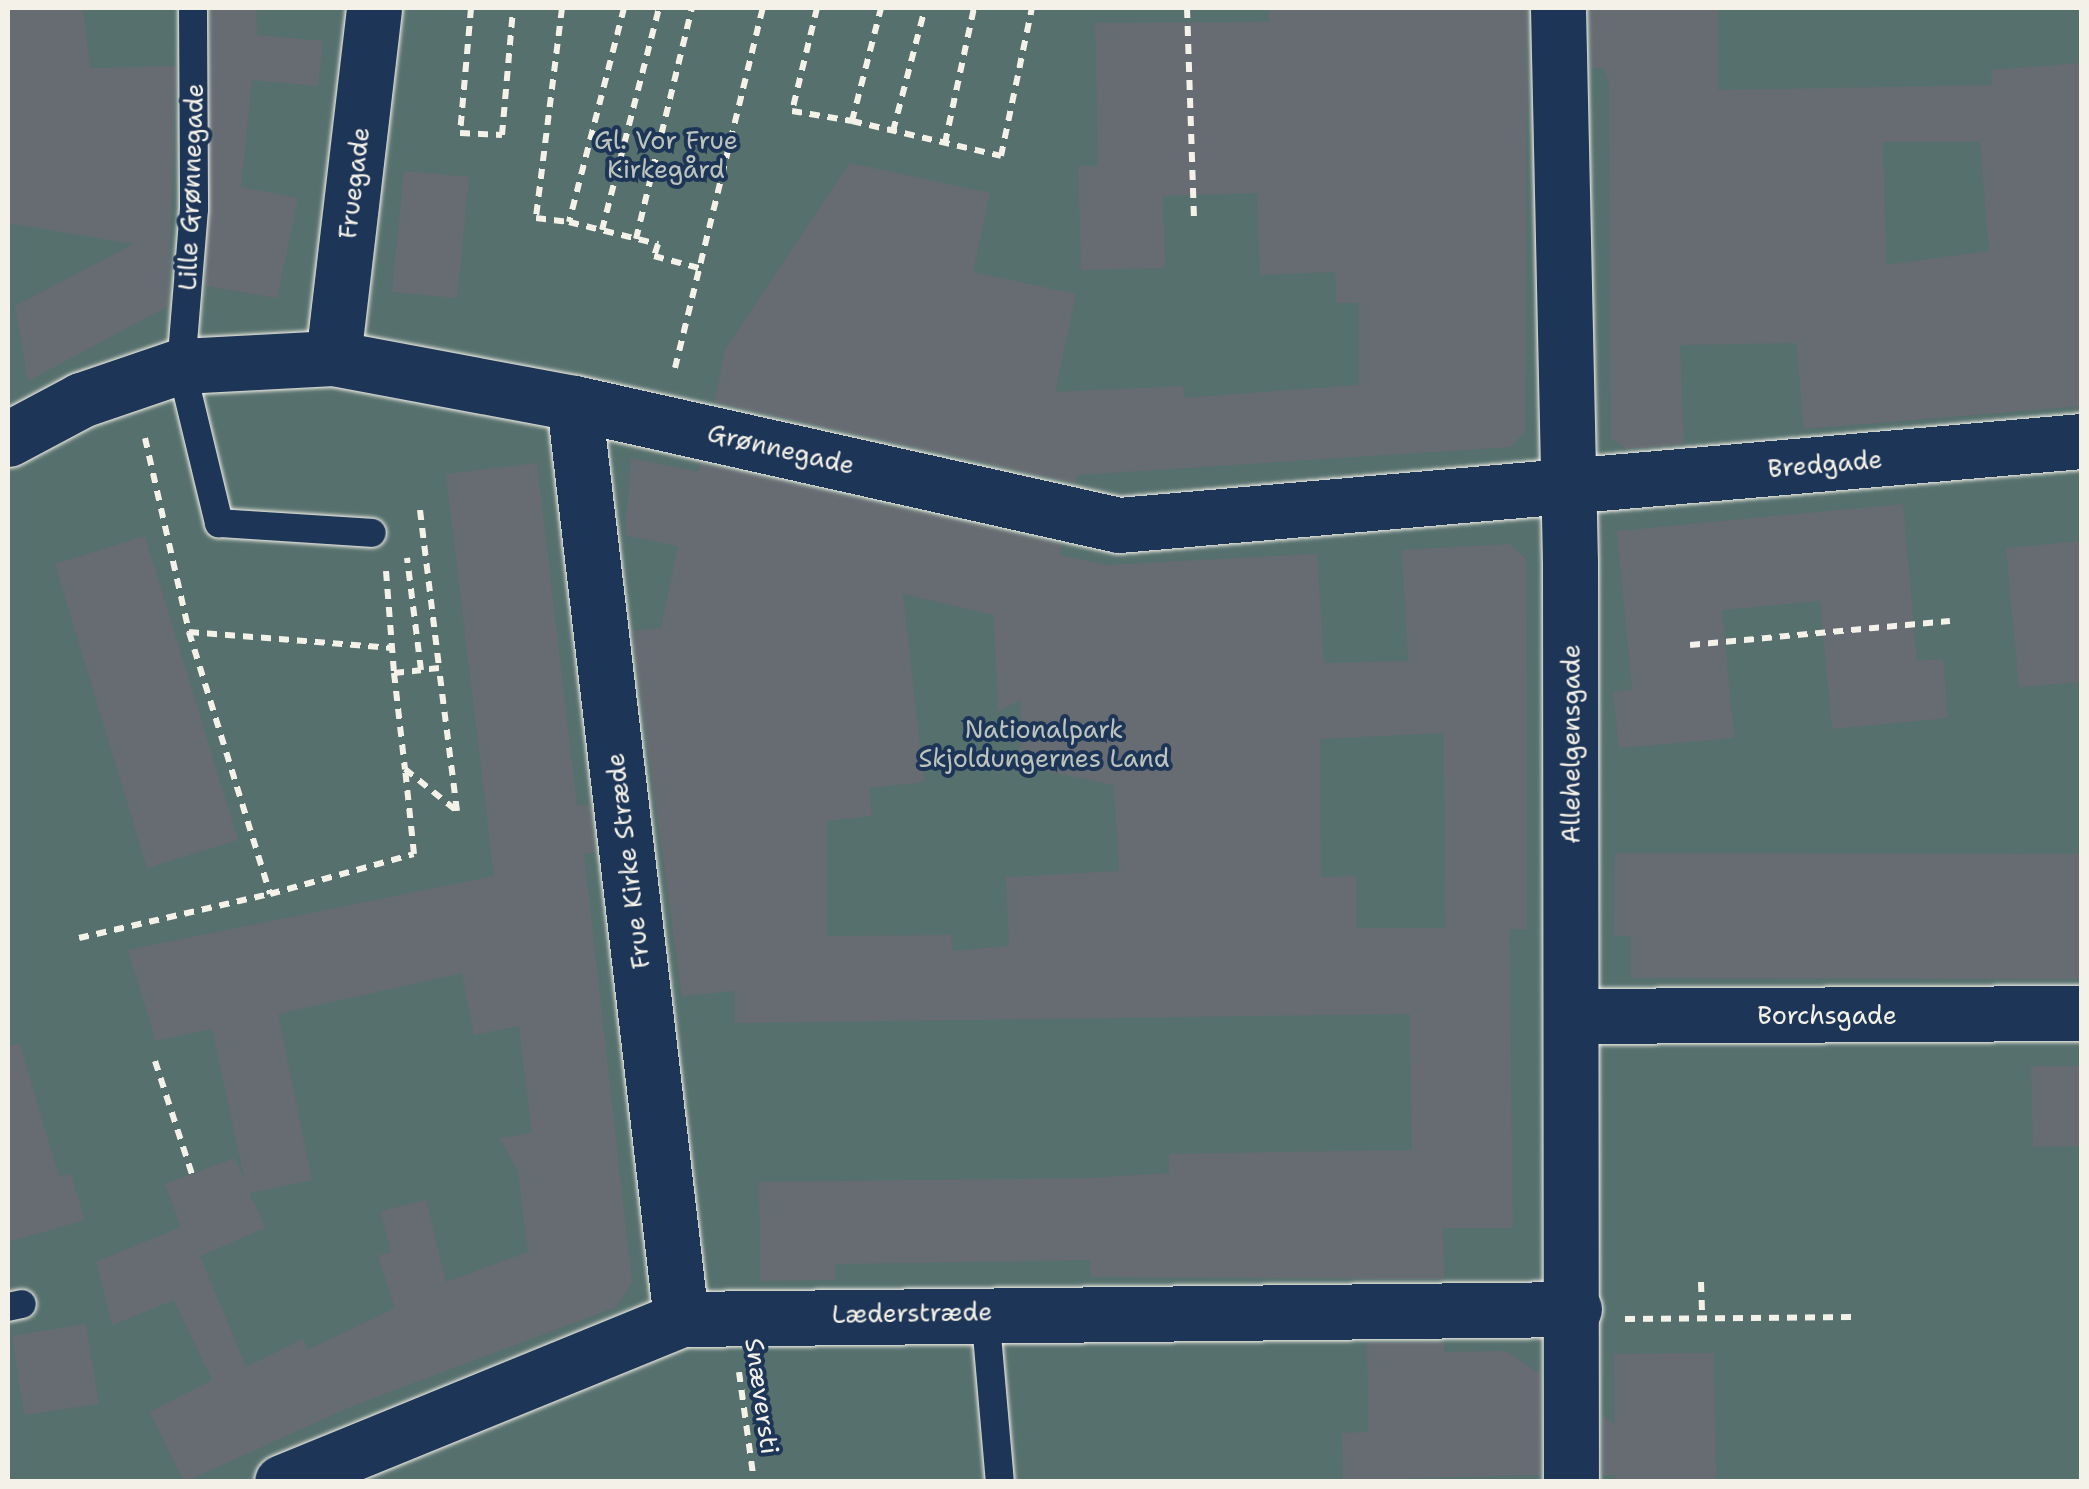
<!DOCTYPE html>
<meta charset="utf-8">
<style>
body{margin:0}
#map{position:relative;width:2089px;height:1489px;overflow:hidden;background:#1d3557;font-family:"Shantell Sans",sans-serif}
div>[style]{position:absolute}
.green>*{inset:0;background:#56706d}
.building>*{inset:0;background:#676c72}
.path>*{height:6px;margin-top:-3px;transform-origin:0;background:repeating-linear-gradient(90deg,#f4f1e8 0 10px,transparent 0 18px)}
.roads{filter:drop-shadow(0 0 2px #f4f1e8) drop-shadow(0 0 2px #f4f1e8)}
.service>*{height:28px;margin:-14px;padding:0 14px;transform-origin:14px;border-radius:14px;background:#1d3557}
.minor>*{height:55px;margin:-27.5px;padding:0 27.5px;transform-origin:27.5px;border-radius:27.5px;background:#1d3557}
span{translate:-50% -50%;white-space:nowrap;text-align:center;line-height:1.15;-webkit-text-stroke:8px #1d3557;paint-order:stroke}
.park-label{font-size:25px;color:#bdc4bd}
.street-label{font-size:25px;color:#f4f1e8}
.frame{position:absolute;inset:0;border:10px solid #f4f1e8;pointer-events:none}
</style>
<div id="map">
<div class="green">
<div style="clip-path:polygon(8px 8px,2081px 8px,2081px 1481px,8px 1482px)"></div>
</div>
<div class="building">
<div style="clip-path:polygon(8px 8px,83px 8px,90px 68px,176px 66px,168px 306px,28px 381px,15px 306px,134px 244px,8px 223px)"></div>
<div style="clip-path:polygon(210px 8px,256px 8px,257px 35px,323px 41px,318px 86px,252px 80px,241px 187px,298px 198px,277px 298px,205px 286px)"></div>
<div style="clip-path:polygon(1269px 8px,1527px 8px,1525px 431px,1511px 447px,1077px 475px,1075px 483px,714px 402px,726px 348px,850px 163px,990px 193px,973px 272px,1076px 294px,1055px 392px,1183px 386px,1184px 398px,1359px 385px,1359px 303px,1336px 303px,1335px 272px,1260px 275px,1257px 193px,1163px 196px,1165px 268px,1081px 270px,1078px 166px,1098px 166px,1095px 23px,1269px 22px)"></div>
<div style="clip-path:polygon(evenodd,1589px 8px,1718px 10px,1718px 90px,1992px 85px,1991px 70px,2082px 63px,2082px 406px,1804px 429px,1796px 343px,1680px 345px,1684px 444px,1627px 449px,1611px 439px,1609px 85px,1604px 68px,1591px 68px,1589px 8px,1883px 142px,1980px 142px,1989px 251px,1886px 265px,1883px 142px)"></div>
<div style="clip-path:polygon(404px 171px,469px 177px,457px 298px,392px 292px)"></div>
<div style="clip-path:polygon(evenodd,631px 458px,698px 472px,700px 463px,1062px 544px,1060px 555px,1106px 565px,1317px 554px,1324px 663px,1408px 661px,1402px 550px,1510px 544px,1526px 559px,1527px 729px,1527px 929px,1509px 929px,1513px 1228px,1443px 1228px,1444px 1279px,1091px 1277px,1090px 1260px,835px 1264px,835px 1280px,760px 1281px,759px 1182px,1089px 1178px,1169px 1173px,1169px 1154px,1412px 1150px,1410px 1014px,735px 1023px,735px 991px,682px 996px,632px 631px,661px 628px,678px 546px,625px 535px,631px 458px,903px 594px,994px 615px,998px 711px,1021px 700px,1021px 766px,1114px 785px,1119px 871px,1006px 877px,1009px 946px,953px 951px,951px 935px,827px 936px,827px 821px,872px 816px,869px 788px,924px 782px,903px 594px,631px 458px,1444px 733px,1445px 928px,1356px 928px,1356px 876px,1321px 877px,1320px 739px,1444px 733px)"></div>
<div style="clip-path:polygon(evenodd,537px 463px,577px 806px,590px 805px,595px 852px,584px 854px,632px 1282px,616px 1307px,350px 1407px,184px 1482px,150px 1412px,212px 1380px,174px 1300px,112px 1325px,96px 1262px,181px 1227px,165px 1184px,235px 1158px,245px 1181px,212px 1029px,156px 1041px,128px 950px,494px 876px,446px 474px,537px 463px,462px 973px,474px 1035px,519px 1026px,532px 1133px,499px 1138px,518px 1170px,528px 1252px,446px 1282px,426px 1200px,381px 1211px,391px 1252px,378px 1256px,395px 1308px,308px 1350px,303px 1339px,246px 1367px,200px 1256px,265px 1228px,250px 1193px,312px 1180px,278px 1014px,462px 973px)"></div>
<div style="clip-path:polygon(1903px 504px,1917px 661px,1943px 659px,1948px 718px,1832px 729px,1820px 601px,1722px 610px,1734px 738px,1619px 748px,1613px 692px,1632px 690px,1617px 531px)"></div>
<div style="clip-path:polygon(145px 536px,238px 840px,147px 868px,55px 564px)"></div>
<div style="clip-path:polygon(2082px 541px,2082px 682px,2019px 687px,2006px 548px)"></div>
<div style="clip-path:polygon(1615px 853px,2082px 854px,2082px 979px,1631px 978px,1631px 936px,1614px 936px)"></div>
<div style="clip-path:polygon(20px 1044px,59px 1177px,71px 1174px,85px 1220px,8px 1242px,8px 1046px)"></div>
<div style="clip-path:polygon(2031px 1066px,2082px 1066px,2082px 1146px,2033px 1147px)"></div>
<div style="clip-path:polygon(86px 1324px,99px 1404px,24px 1415px,12px 1336px)"></div>
<div style="clip-path:polygon(1444px 1342px,1444px 1352px,1506px 1351px,1540px 1374px,1540px 1475px,1343px 1480px,1342px 1433px,1368px 1432px,1367px 1343px)"></div>
<div style="clip-path:polygon(1714px 1353px,1716px 1482px,1616px 1482px,1615px 1475px,1602px 1475px,1602px 1416px,1615px 1425px,1614px 1354px)"></div>
</div>
<div class="path">
<div style="left:471px;top:8px;width:125px;rotate:95deg"></div>
<div style="left:460px;top:133px;width:42px;rotate:2.7deg"></div>
<div style="left:502px;top:135px;width:127px;rotate:-85deg"></div>
<div style="left:562px;top:8px;width:212px;rotate:97.1deg"></div>
<div style="left:536px;top:218px;width:33px;rotate:7deg"></div>
<div style="left:624px;top:8px;width:221px;rotate:104.4deg"></div>
<div style="left:569px;top:222px;width:92px;rotate:13.9deg"></div>
<div style="left:658px;top:244px;width:13px;rotate:108deg"></div>
<div style="left:654px;top:256px;width:47px;rotate:14.9deg"></div>
<div style="left:817px;top:8px;width:106px;rotate:103.6deg"></div>
<div style="left:792px;top:111px;width:61px;rotate:9.5deg"></div>
<div style="left:852px;top:121px;width:117px;rotate:-75.6deg"></div>
<div style="left:1187px;top:8px;width:210px;rotate:88.1deg"></div>
<div style="left:852px;top:121px;width:153px;rotate:13.2deg"></div>
<div style="left:1001px;top:156px;width:151px;rotate:-78.2deg"></div>
<div style="left:893px;top:131px;width:127px;rotate:-75.4deg"></div>
<div style="left:945px;top:143px;width:138px;rotate:-77.9deg"></div>
<div style="left:602px;top:230px;width:229px;rotate:-75.6deg"></div>
<div style="left:636px;top:239px;width:238px;rotate:-76.4deg"></div>
<div style="left:675px;top:368px;width:371px;rotate:-76.3deg"></div>
<div style="left:145px;top:438px;width:199px;rotate:77.2deg"></div>
<div style="left:189px;top:632px;width:274px;rotate:72.8deg"></div>
<div style="left:270px;top:894px;width:149px;rotate:-15.5deg"></div>
<div style="left:414px;top:854px;width:85px;rotate:-96deg"></div>
<div style="left:420px;top:510px;width:159px;rotate:83.1deg"></div>
<div style="left:386px;top:571px;width:102px;rotate:85.5deg"></div>
<div style="left:394px;top:673px;width:27px;rotate:-6deg"></div>
<div style="left:189px;top:632px;width:204px;rotate:4.5deg"></div>
<div style="left:1690px;top:645px;width:261px;rotate:-5.3deg"></div>
<div style="left:394px;top:673px;width:97px;rotate:83.5deg"></div>
<div style="left:405px;top:769px;width:67px;rotate:38.9deg"></div>
<div style="left:457px;top:811px;width:144px;rotate:-97.2deg"></div>
<div style="left:439px;top:668px;width:18px;rotate:174deg"></div>
<div style="left:421px;top:670px;width:113px;rotate:-97.1deg"></div>
<div style="left:79px;top:938px;width:196px;rotate:-13deg"></div>
<div style="left:155px;top:1061px;width:119px;rotate:71.9deg"></div>
<div style="left:1701px;top:1282px;width:37px;rotate:88deg"></div>
<div style="left:1625px;top:1319px;width:226px;rotate:-0.5deg"></div>
<div style="left:739px;top:1372px;width:111px;rotate:82.2deg"></div>
</div>
<div class="roads">
<div class="service">
<div style="left:193px;top:8px;width:201px;rotate:89.7deg"></div>
<div style="left:194px;top:209px;width:158px;rotate:94.7deg"></div>
<div style="left:181px;top:366px;width:162px;rotate:76.4deg"></div>
<div style="left:219px;top:523px;width:153px;rotate:3.7deg"></div>
<div style="left:8px;top:1307px;width:14px;rotate:-12deg"></div>
<div style="left:985px;top:1312px;width:171px;rotate:85deg"></div>
</div>
<div class="minor">
<div style="left:1558px;top:8px;width:554px;rotate:88.76deg"></div>
<div style="left:1570px;top:562px;width:920px;rotate:89.94deg"></div>
<div style="left:333px;top:358px;width:352px;rotate:-83.3deg"></div>
<div style="left:574px;top:403px;width:922px;rotate:83.34deg"></div>
<div style="left:8px;top:439px;width:83px;rotate:-28.1deg"></div>
<div style="left:81px;top:400px;width:106px;rotate:-18.8deg"></div>
<div style="left:181px;top:366px;width:152px;rotate:-3deg"></div>
<div style="left:333px;top:358px;width:245px;rotate:10.6deg"></div>
<div style="left:574px;top:403px;width:558px;rotate:12.62deg"></div>
<div style="left:1119px;top:525px;width:967px;rotate:-4.99deg"></div>
<div style="left:1573px;top:1016px;width:509px;rotate:-0.34deg"></div>
<div style="left:282px;top:1482px;width:431px;rotate:-22.2deg"></div>
<div style="left:681px;top:1319px;width:893px;rotate:-0.64deg"></div>
</div>
</div>
<div class="park-label">
<span style="left:666px;top:155px">Gl. Vor Frue<br>Kirkegård</span>
<span style="left:1044px;top:744px">Nationalpark<br>Skjoldungernes Land</span>
</div>
<div class="street-label">
<span style="left:354px;top:183px;rotate:-83deg">Fruegade</span>
<span style="left:191px;top:187px;rotate:-88deg">Lille Grønnegade</span>
<span style="left:781px;top:449px;rotate:13deg">Grønnegade</span>
<span style="left:1825px;top:464px;rotate:-5deg">Bredgade</span>
<span style="left:1571px;top:744px;rotate:-90deg">Allehelgensgade</span>
<span style="left:628px;top:861px;rotate:-97deg">Frue Kirke Stræde</span>
<span style="left:1827px;top:1015px">Borchsgade</span>
<span style="left:912px;top:1313px;rotate:-1deg">Læderstræde</span>
<span style="left:762px;top:1396px;rotate:82deg">Snæversti</span>
</div>
<div class="frame"></div>
</div>
